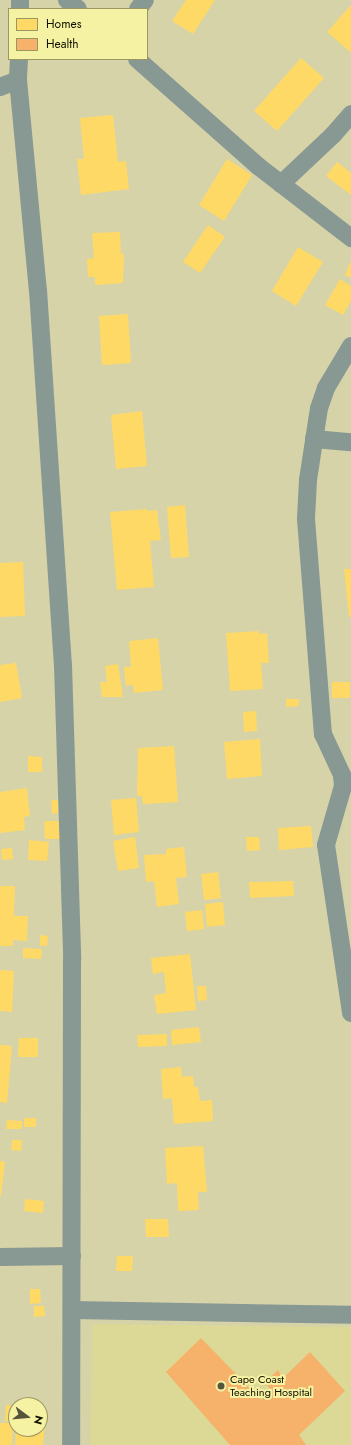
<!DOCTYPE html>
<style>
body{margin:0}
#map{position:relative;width:351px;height:1445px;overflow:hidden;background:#d6d3a9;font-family:Jost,sans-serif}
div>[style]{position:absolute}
.built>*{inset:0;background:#dcd895}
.homes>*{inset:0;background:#ffd966}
.health>*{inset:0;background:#f6b26b}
.minor>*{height:18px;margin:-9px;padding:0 9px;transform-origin:9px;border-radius:9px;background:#889893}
.dots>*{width:11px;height:11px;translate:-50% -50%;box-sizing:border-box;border:2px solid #f6f2a3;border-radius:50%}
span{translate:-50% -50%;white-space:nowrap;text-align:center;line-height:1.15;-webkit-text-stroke:4px #f6f2a3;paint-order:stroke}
.poi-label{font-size:11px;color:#110f00}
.left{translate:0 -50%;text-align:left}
.legend{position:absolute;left:8px;top:8px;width:140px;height:52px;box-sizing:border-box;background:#f6f2a3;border:1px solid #9a9762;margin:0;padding:5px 7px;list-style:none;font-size:12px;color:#110f00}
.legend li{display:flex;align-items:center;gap:8px;height:20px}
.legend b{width:20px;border:1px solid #9a9762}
.north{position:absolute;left:8px;top:1397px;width:40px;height:40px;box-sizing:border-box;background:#f6f2a3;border:1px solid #9a9762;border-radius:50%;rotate:106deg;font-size:11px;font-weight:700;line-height:16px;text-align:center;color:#110f00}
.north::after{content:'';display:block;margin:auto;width:14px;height:18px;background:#56543b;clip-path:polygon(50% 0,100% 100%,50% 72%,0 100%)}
</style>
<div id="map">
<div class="built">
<div style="clip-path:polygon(92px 1324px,351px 1327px,351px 1445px,90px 1445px)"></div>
</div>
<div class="homes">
<div style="clip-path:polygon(186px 0,215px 0,193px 34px,172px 21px)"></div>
<div style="clip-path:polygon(351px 5px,351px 53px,327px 32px)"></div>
<div style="clip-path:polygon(301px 58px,324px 78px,277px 131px,254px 111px)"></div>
<div style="clip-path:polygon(113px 115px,118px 162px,126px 161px,129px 189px,81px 195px,77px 159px,84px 159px,80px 118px)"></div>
<div style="clip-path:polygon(227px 159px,252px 175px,224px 221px,199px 205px)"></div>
<div style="clip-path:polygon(337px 162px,351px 173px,351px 195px,326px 176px)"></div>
<div style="clip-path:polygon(208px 225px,225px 237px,200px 273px,183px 262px)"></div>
<div style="clip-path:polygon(120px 232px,121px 254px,124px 254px,123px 283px,95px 285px,95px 277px,88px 277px,87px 259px,94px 258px,92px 233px)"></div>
<div style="clip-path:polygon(298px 247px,323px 262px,296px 306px,272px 291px)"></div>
<div style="clip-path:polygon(351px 261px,351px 278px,345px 275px)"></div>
<div style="clip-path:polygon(340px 279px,351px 286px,351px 301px,343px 315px,325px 305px)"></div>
<div style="clip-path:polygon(128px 314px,131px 363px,102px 365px,99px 316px)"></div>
<div style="clip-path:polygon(142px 411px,147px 466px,116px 469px,111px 415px)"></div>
<div style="clip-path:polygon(185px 505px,189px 557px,171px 558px,167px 507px)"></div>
<div style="clip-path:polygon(147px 509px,147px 511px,157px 510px,161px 540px,150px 541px,154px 587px,117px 590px,110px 512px)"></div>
<div style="clip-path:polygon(23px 562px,25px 616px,0 617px,0 563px)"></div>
<div style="clip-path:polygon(344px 569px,351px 569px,351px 617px,349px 617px)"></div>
<div style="clip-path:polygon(259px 631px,259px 634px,267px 633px,269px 663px,261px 663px,263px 689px,230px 691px,226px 633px)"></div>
<div style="clip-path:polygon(158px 638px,163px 690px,134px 693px,133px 685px,126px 686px,124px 667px,131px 667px,129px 641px)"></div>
<div style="clip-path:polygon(16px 663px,22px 698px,0 702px,0 665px)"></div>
<div style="clip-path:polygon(118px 664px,123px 697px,102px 697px,100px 682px,107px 682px,105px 666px)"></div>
<div style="clip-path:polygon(332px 682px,350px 682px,350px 698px,332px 698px)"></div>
<div style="clip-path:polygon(286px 699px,299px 699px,299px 706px,286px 707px)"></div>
<div style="clip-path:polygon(256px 711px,257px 731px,244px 732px,243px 712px)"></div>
<div style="clip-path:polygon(260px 739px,262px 776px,227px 779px,224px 742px)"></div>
<div style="clip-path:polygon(174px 746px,178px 802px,143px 804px,142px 796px,137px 796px,138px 748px)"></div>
<div style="clip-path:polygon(28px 756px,42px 757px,42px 772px,28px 772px)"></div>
<div style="clip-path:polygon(27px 788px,30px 816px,24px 817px,25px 830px,0 833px,0 792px)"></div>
<div style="clip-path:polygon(136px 798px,139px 832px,114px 835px,111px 800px)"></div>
<div style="clip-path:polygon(51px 800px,58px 800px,58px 813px,52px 814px)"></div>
<div style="clip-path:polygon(44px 821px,61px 821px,61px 839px,45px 839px)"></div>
<div style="clip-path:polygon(311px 826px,313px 847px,279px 850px,278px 828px)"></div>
<div style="clip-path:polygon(135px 837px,139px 868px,118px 871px,113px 841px)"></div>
<div style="clip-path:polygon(246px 837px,259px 837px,260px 850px,247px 851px)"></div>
<div style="clip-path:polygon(29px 840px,49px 842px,47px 861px,28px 860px)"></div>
<div style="clip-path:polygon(184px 847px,187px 877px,176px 878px,179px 904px,157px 907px,154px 881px,146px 882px,144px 855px,166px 854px,166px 849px)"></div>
<div style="clip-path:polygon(12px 848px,13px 859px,2px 860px,1px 849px)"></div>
<div style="clip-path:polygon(218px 872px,221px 898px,204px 900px,201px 874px)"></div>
<div style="clip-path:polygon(293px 881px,294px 896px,250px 898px,249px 882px)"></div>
<div style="clip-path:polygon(0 886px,15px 886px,14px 916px,28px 916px,27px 941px,13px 940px,13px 946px,0 946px)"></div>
<div style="clip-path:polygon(223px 902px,225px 925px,207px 927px,205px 904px)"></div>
<div style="clip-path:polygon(202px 910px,204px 929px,187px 931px,185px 912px)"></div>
<div style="clip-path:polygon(40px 935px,48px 936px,47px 946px,40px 946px)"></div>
<div style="clip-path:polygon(23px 948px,42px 949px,41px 959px,23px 958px)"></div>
<div style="clip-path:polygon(190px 954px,196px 1010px,157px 1014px,154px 995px,166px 993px,164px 972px,153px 974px,151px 958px)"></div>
<div style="clip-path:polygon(0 970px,14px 971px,12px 1012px,0 1011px)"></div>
<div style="clip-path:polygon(197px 986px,206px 986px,207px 1000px,198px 1001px)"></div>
<div style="clip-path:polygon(199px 1027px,201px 1042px,172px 1045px,171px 1030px)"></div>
<div style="clip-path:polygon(167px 1034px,167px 1046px,138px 1047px,137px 1035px)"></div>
<div style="clip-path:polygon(19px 1038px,38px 1038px,38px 1057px,18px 1057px)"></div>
<div style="clip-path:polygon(0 1045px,12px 1046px,7px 1103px,0 1102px)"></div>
<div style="clip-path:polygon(181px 1067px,182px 1077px,193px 1076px,194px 1087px,198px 1087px,200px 1101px,212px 1100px,213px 1121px,174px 1124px,172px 1098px,163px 1099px,161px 1069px)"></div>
<div style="clip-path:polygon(24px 1118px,36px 1118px,36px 1127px,24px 1127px)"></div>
<div style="clip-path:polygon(7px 1120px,22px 1121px,22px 1129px,6px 1129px)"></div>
<div style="clip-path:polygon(12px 1140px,22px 1140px,21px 1151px,11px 1150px)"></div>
<div style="clip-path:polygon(203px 1146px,207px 1192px,198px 1192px,199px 1210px,178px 1211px,177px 1183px,167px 1184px,165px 1148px)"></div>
<div style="clip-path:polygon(0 1161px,5px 1162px,1px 1196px,0 1196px)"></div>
<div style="clip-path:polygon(25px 1199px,44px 1201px,43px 1213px,24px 1211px)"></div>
<div style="clip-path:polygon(145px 1219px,168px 1219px,169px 1237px,146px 1237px)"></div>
<div style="clip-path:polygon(117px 1256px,133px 1256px,132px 1271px,116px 1271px)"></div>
<div style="clip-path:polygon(30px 1289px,40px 1289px,41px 1303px,30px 1304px)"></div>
<div style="clip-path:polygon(34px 1306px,44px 1306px,45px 1316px,34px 1317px)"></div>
<div style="clip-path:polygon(6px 1405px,16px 1406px,16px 1422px,5px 1421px)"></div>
<div style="clip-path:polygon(40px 1409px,46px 1410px,43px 1445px,15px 1445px,16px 1429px,40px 1429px)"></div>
<div style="clip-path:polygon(0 1423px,13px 1423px,12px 1445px,0 1445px)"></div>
</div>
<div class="health">
<div style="clip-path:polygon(201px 1338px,261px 1400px,272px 1390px,264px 1383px,278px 1370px,283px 1378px,310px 1352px,345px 1391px,299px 1435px,306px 1445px,230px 1445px,166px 1372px)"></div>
</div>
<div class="minor">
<div style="left:67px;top:0;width:14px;rotate:39deg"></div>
<div style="left:20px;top:9px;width:9px;rotate:-90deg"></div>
<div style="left:138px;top:9px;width:11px;rotate:-52deg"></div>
<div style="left:19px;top:59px;width:21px;rotate:93deg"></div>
<div style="left:18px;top:80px;width:211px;rotate:84.6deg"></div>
<div style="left:38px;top:290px;width:376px;rotate:86.2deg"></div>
<div style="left:63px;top:665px;width:294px;rotate:88.2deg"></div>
<div style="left:72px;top:959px;width:486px;rotate:90.1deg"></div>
<div style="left:137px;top:59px;width:162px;rotate:41.5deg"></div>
<div style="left:258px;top:166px;width:118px;rotate:37.7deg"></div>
<div style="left:0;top:87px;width:19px;rotate:-21deg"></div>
<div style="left:281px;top:184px;width:71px;rotate:-43.3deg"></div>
<div style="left:333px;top:135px;width:28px;rotate:-49deg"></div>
<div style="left:351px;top:346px;width:49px;rotate:120.8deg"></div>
<div style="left:326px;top:388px;width:21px;rotate:109deg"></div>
<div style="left:319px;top:408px;width:73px;rotate:98.7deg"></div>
<div style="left:308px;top:480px;width:39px;rotate:93deg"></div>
<div style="left:306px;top:519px;width:216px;rotate:85.5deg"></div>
<div style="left:323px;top:734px;width:45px;rotate:65.1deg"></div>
<div style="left:342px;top:775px;width:11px;rotate:85deg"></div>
<div style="left:343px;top:786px;width:61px;rotate:106.1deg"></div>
<div style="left:326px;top:845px;width:170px;rotate:81.5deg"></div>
<div style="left:314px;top:439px;width:37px;rotate:5deg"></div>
<div style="left:0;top:1257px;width:72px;rotate:-0.8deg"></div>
<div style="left:72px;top:1310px;width:279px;rotate:1deg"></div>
</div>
<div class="dots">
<div style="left:221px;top:1386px;background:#56543b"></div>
</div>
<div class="poi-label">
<span class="left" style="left:230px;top:1386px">Cape Coast<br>Teaching Hospital</span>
</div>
<ul class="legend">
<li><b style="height:11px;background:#ffd966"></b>Homes</li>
<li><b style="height:11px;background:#f6b26b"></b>Health</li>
</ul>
<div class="north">N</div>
</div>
